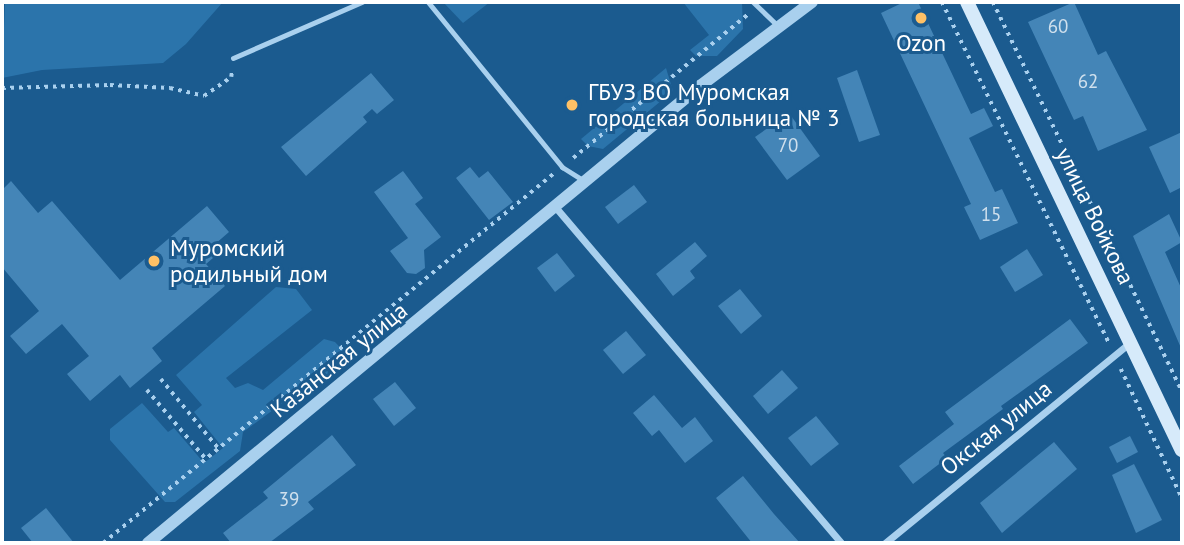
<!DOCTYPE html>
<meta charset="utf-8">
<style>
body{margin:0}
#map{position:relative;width:1184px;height:545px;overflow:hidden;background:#1b5b8f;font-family:"PT Sans",sans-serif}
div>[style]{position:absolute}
.green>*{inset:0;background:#2b74ab}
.building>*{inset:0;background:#4485b7}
.path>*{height:3.5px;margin-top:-1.75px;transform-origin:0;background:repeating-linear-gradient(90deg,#a9d0ee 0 3.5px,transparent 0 8.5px)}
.service>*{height:5px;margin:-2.5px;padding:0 2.5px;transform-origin:2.5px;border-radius:2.5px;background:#a9d0ee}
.minor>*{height:7px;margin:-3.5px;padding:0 3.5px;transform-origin:3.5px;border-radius:3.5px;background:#a9d0ee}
.tertiary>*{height:12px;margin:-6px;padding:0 6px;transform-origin:6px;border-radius:6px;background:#a9d0ee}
.secondary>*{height:14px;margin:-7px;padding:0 7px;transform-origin:7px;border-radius:7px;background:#d6eafa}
.dots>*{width:19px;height:19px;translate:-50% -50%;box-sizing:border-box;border:4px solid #1b5b8f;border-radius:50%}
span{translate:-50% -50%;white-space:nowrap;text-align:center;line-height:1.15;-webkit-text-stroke:6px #1b5b8f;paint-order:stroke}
.number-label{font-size:19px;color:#d0e0ed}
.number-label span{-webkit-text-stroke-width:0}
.poi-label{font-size:23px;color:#fff}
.left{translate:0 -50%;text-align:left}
.street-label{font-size:23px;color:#fff}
.frame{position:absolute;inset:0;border:4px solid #fff;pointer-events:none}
</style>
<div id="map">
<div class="green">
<div style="clip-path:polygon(5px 2px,223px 2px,186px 44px,163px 63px,42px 70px,2px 78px)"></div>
<div style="clip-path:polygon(443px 2px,490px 2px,463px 23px)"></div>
<div style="clip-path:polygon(683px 2px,742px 2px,743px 29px,717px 56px,696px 56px,690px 50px,709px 35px)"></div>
<div style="clip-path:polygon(666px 68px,673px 91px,603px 149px,588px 146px,581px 139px)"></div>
<div style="clip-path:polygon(276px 287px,296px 289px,312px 310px,226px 378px,235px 388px,248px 383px,263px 390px,324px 339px,335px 342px,348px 356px,303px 397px,288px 399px,243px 432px,240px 451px,175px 502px,165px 502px,110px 440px,110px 429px,142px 403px,168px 432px,174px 428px,204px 463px,223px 448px,194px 412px,202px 405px,176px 375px)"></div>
</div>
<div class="building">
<div style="clip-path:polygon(904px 2px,918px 2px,971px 114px,984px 108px,993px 126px,969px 138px,995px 192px,1002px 189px,1018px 223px,980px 240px,964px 207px,971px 204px,881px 13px)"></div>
<div style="clip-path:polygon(1074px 2px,1098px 55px,1106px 51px,1147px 130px,1098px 151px,1083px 116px,1074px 120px,1028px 22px)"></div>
<div style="clip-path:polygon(857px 70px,880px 135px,859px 142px,837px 78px)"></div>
<div style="clip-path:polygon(371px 73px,394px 100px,377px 114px,372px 109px,363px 117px,367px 122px,306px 176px,281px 147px)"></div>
<div style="clip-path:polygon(789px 113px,820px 156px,787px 180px,755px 137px)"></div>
<div style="clip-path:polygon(1182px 132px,1182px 187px,1170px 193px,1149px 147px)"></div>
<div style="clip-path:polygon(470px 167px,479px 178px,488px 171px,513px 202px,489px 220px,456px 178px)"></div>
<div style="clip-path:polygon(403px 171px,423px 198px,415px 204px,441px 237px,424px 250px,425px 268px,416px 274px,407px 273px,390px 251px,408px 238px,374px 192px)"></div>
<div style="clip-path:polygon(11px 181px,38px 213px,52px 201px,120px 280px,207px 206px,229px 232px,214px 245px,220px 252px,206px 264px,225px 286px,152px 348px,162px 361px,130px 388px,120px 375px,90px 401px,67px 374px,89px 356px,62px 324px,26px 354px,10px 336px,39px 311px,2px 267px,2px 190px)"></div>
<div style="clip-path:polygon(634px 185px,647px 202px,618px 224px,605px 207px)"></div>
<div style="clip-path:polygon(1169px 214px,1182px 242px,1165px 252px,1182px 290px,1181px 348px,1133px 236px)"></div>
<div style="clip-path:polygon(695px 242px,707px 256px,690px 271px,695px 278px,673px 296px,656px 274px)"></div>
<div style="clip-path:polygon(1027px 249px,1043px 275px,1015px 292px,1000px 267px)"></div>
<div style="clip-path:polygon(557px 253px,575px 276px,555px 292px,537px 268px)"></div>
<div style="clip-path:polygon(740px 289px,762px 316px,741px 334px,718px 306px)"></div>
<div style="clip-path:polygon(1070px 319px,1088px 343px,1001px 406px,1003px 409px,943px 453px,947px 458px,913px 484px,899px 466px,954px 424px,945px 412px)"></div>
<div style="clip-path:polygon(626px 331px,646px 355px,623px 374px,603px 350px)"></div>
<div style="clip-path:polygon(782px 370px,798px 388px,768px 414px,753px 396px)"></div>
<div style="clip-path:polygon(395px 382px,416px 408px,394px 426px,373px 399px)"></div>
<div style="clip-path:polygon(654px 395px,682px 428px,695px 417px,713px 441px,685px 463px,659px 430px,652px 436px,633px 413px)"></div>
<div style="clip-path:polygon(816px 416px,839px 444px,811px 466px,788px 438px)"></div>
<div style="clip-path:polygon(332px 435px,356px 465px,308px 502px,314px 509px,269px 543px,231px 543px,223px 533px,268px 498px,263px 492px)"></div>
<div style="clip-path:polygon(1130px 436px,1138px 452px,1117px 463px,1109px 447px)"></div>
<div style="clip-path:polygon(1054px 442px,1077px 469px,1002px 533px,980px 503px)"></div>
<div style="clip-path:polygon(1134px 464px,1162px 520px,1136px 533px,1112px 475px)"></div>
<div style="clip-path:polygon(743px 476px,774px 514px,800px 543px,752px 543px,716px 498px)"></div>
<div style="clip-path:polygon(46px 508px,74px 543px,33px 543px,21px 528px)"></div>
</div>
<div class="path">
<div style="left:942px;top:2px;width:380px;rotate:63.9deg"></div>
<div style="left:993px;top:2px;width:433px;rotate:64.1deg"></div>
<div style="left:2px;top:88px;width:108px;rotate:-1.6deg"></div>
<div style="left:110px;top:85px;width:60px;rotate:2.9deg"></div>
<div style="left:170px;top:88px;width:35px;rotate:13deg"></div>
<div style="left:204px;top:96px;width:33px;rotate:-35deg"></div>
<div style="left:231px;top:77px;width:7px;rotate:-82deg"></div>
<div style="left:573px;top:158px;width:227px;rotate:-39.4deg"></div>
<div style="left:1121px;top:369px;width:143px;rotate:64.7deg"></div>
<div style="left:161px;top:379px;width:89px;rotate:50.4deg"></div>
<div style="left:147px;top:390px;width:89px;rotate:49.5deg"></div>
<div style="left:103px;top:543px;width:582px;rotate:-39.35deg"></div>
</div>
<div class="service">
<div style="left:428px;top:2px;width:213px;rotate:50.9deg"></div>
<div style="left:562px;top:167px;width:26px;rotate:32deg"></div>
<div style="left:753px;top:2px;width:35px;rotate:44deg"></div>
<div style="left:233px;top:58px;width:141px;rotate:-23.5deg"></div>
</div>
<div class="minor">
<div style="left:557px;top:209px;width:438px;rotate:49.6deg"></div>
<div style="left:885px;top:543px;width:318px;rotate:-39.3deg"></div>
</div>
<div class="tertiary">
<div style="left:148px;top:543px;width:717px;rotate:-39.62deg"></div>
<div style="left:700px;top:86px;width:140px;rotate:-36.9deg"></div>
</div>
<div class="secondary">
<div style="left:967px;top:2px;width:497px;rotate:64.4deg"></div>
</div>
<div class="dots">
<div style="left:921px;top:18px;background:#ffc166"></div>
<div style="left:572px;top:105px;background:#ffc166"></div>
<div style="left:154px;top:261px;background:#ffc166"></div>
</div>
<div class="number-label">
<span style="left:1058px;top:27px">60</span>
<span style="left:1088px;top:82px">62</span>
<span style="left:788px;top:146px">70</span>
<span style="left:991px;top:215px">15</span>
<span style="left:289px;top:500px">39</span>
</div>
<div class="poi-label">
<span style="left:921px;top:43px">Ozon</span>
<span class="left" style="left:588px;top:105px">ГБУЗ ВО Муромская<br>городская больница № 3</span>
<span class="left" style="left:170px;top:261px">Муромский<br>родильный дом</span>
</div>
<div class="street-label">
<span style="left:1095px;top:216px;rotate:64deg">улица Войкова</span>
<span style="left:339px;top:360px;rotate:-39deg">Казанская улица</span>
<span style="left:996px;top:428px;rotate:-39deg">Окская улица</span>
</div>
<div class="frame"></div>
</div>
